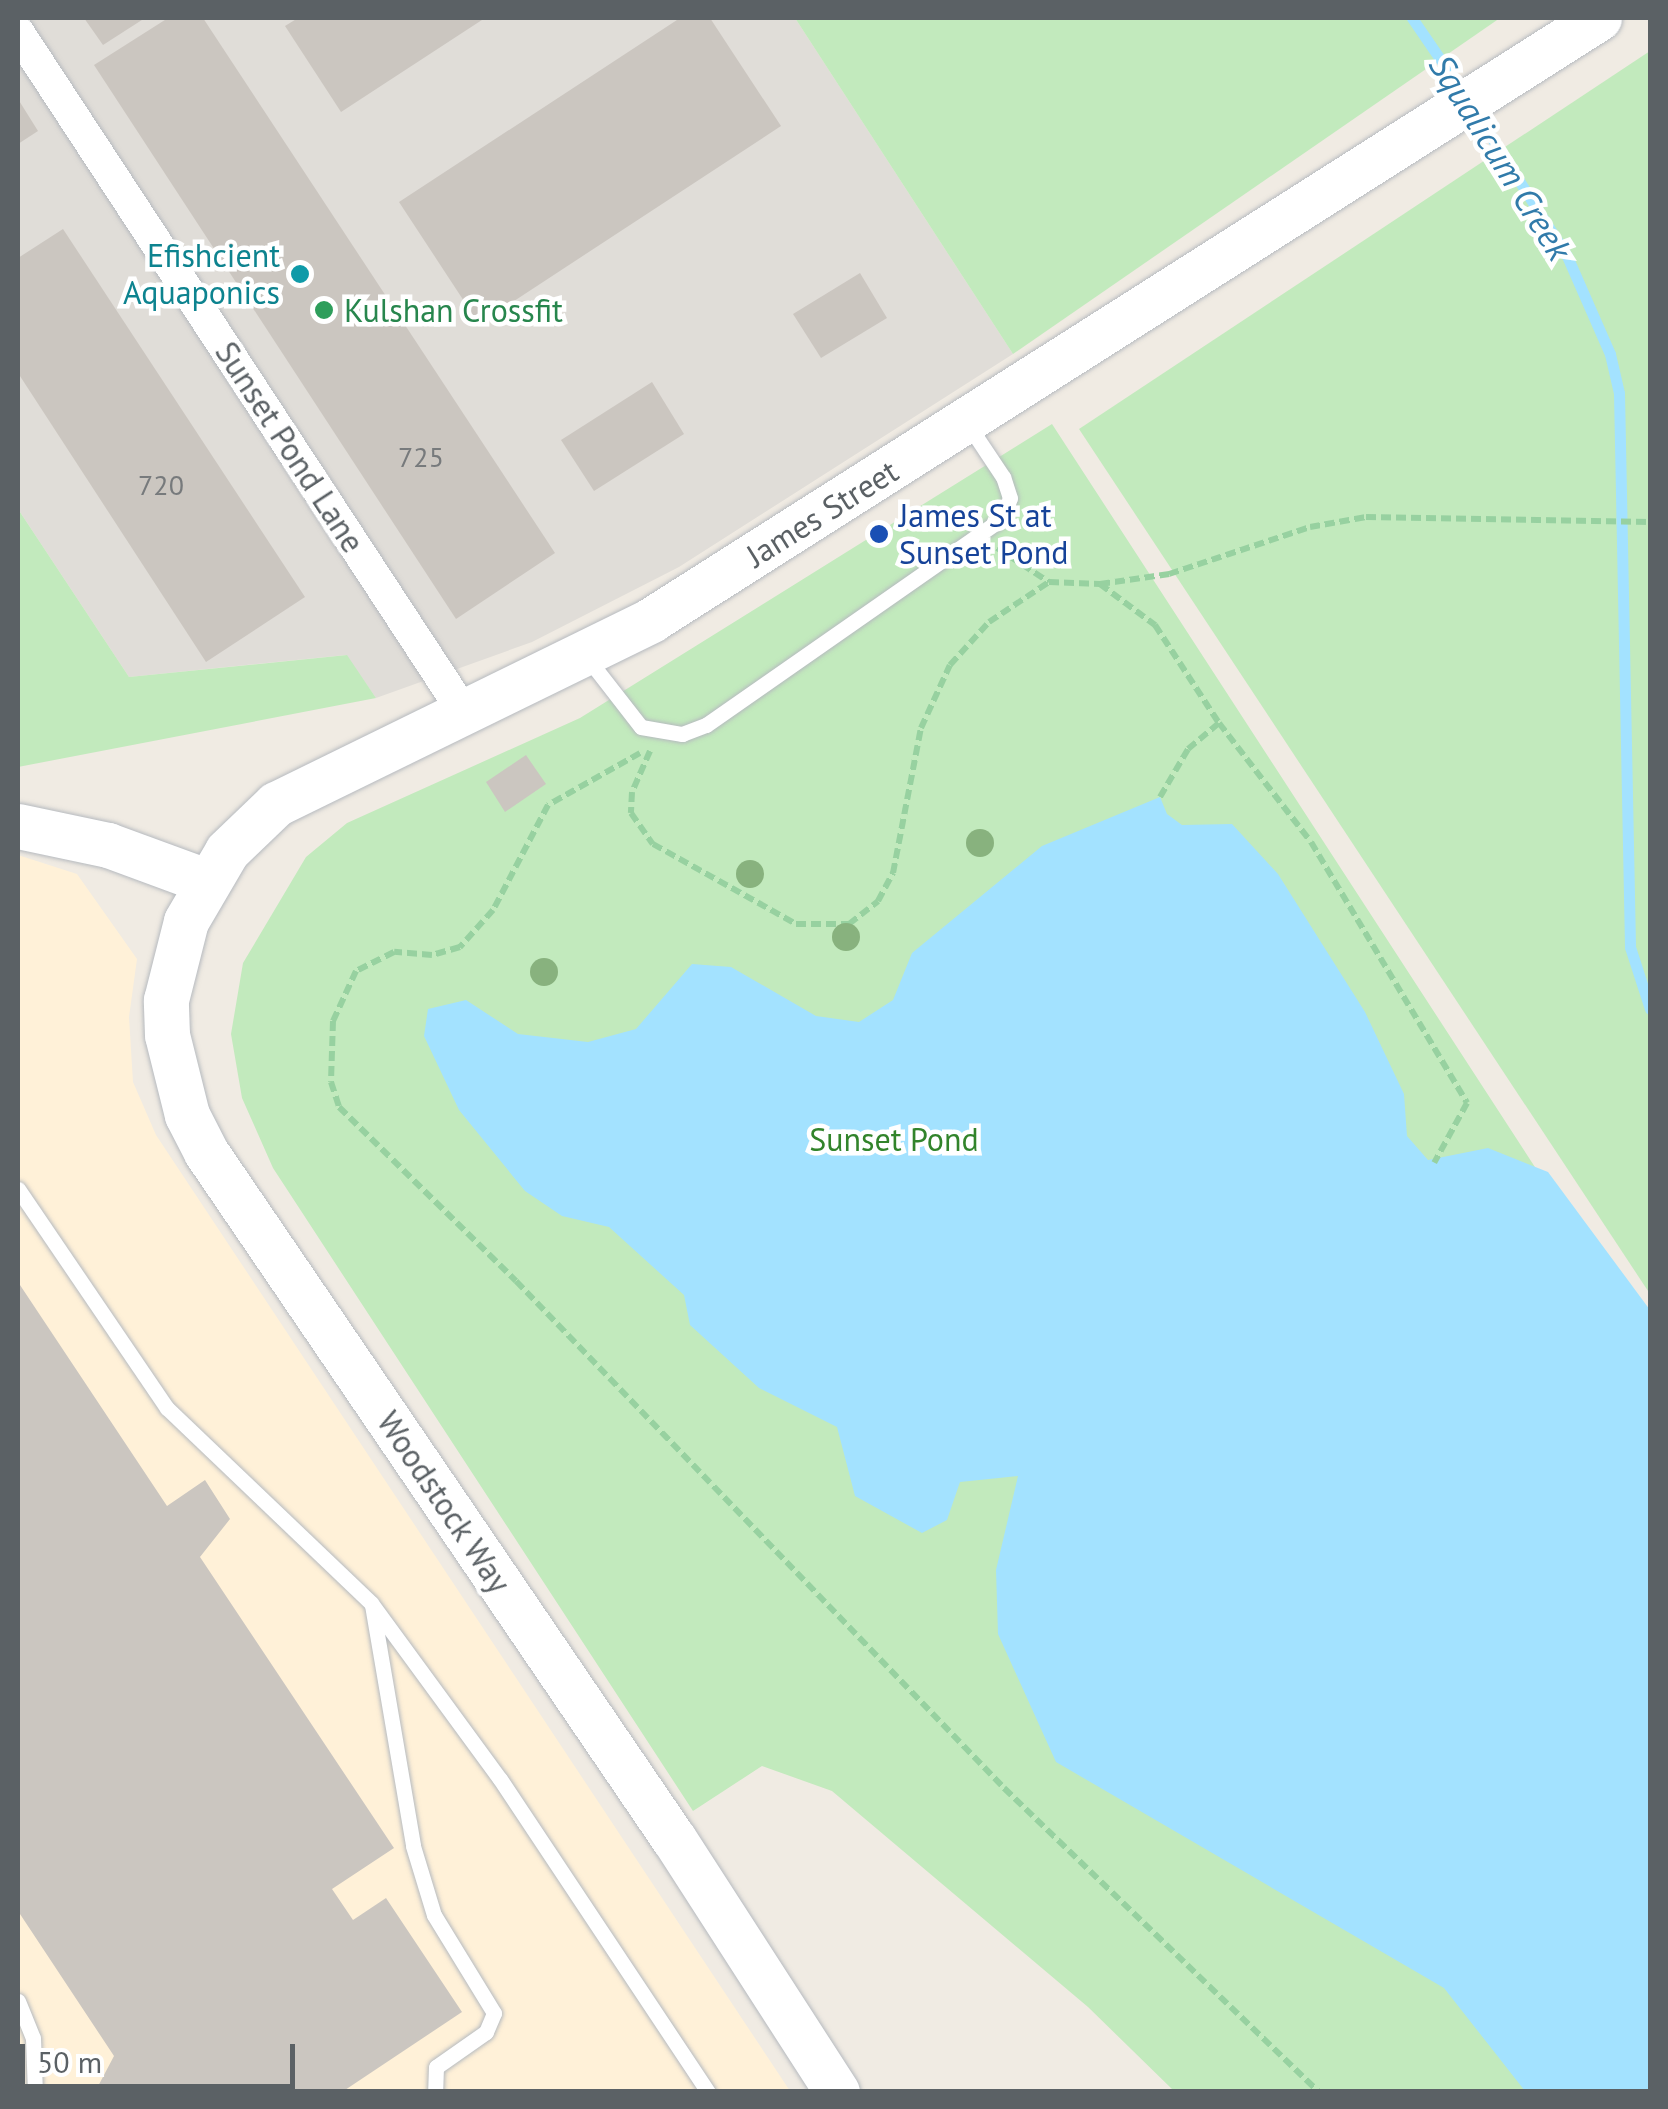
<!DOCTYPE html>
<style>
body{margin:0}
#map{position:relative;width:1668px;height:2109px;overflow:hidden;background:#f0ebe3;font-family:"PT Sans",sans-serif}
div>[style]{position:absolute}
.commercial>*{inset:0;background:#fff1d8}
.industrial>*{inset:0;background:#e0ddd8}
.green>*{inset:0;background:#c2eabd}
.water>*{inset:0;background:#a3e2ff}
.stream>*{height:11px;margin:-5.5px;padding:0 5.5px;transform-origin:5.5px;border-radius:5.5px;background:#a3e2ff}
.building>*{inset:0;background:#cbc6c0}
.path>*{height:6px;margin-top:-3px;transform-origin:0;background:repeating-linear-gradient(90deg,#97d1a0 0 10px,transparent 0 15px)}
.roads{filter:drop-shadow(0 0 2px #b6babf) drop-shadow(0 0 2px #b6babf)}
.lane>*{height:15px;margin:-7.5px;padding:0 7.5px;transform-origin:7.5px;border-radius:7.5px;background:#fff}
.street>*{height:32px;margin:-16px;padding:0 16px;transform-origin:16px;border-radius:16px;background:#fff}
.secondary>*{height:45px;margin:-22.5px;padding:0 22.5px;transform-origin:22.5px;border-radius:22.5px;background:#fff}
.trees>*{width:28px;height:28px;margin:-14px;border-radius:50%;background:#88b27e}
.dots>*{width:28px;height:28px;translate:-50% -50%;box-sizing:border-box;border:5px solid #fff;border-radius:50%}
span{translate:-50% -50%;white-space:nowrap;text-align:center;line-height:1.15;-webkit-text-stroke:9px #fff;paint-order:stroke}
.number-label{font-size:28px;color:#777a7c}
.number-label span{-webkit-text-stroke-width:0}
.culture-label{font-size:32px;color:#0d838f}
.right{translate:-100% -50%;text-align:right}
.leisure-label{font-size:32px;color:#27864d}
.left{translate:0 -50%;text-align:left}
.street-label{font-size:32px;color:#5b6165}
.transit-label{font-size:32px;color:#164399}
.park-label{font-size:32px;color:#32842b}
.water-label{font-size:35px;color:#317baa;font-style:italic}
.frame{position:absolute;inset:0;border:20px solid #5b6165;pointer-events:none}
.scale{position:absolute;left:20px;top:2044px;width:275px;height:45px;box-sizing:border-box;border:5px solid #5b6165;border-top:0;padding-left:12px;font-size:30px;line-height:35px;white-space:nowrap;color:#5b6165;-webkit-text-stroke:8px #fff;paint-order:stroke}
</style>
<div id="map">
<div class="commercial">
<div style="clip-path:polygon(18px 855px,77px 874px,137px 959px,129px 1017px,133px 1082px,156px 1135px,790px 2091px,18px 2091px)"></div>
</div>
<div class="industrial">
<div style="clip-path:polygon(18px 18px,795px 18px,1013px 354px,679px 567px,532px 642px,376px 698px,346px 655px,129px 677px,18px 509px)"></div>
</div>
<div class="green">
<div style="clip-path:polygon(795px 18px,1500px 18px,1013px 354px)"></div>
<div style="clip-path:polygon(1650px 51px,1650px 1294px,1079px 429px)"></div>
<div style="clip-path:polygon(1052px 424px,1650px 1344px,1650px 2091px,1174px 2091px,1088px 2007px,832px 1791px,762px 1766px,693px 1811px,273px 1168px,242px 1098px,231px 1034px,243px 963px,306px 857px,347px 823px,580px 718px)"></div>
<div style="clip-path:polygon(18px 509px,129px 677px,347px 655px,376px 698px,18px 767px)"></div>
</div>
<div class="water">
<div style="clip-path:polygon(1160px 797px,1167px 814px,1182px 825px,1232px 824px,1278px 874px,1365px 1012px,1404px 1094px,1407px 1136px,1428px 1160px,1488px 1148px,1548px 1172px,1650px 1310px,1650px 2091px,1525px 2091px,1444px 1988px,1056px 1762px,998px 1634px,996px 1570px,1018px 1476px,960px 1482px,947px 1520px,922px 1533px,855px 1496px,837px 1427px,759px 1388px,690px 1325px,684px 1295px,609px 1227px,562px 1216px,525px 1191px,459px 1110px,424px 1036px,428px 1009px,466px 1000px,518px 1034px,588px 1042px,636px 1029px,692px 964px,731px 967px,816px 1016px,859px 1022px,893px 1000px,912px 953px,1042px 846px)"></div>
</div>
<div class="stream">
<div style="left:1412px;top:18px;width:92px;rotate:55.6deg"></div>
<div style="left:1474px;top:110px;width:173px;rotate:57.5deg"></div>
<div style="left:1567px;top:256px;width:107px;rotate:66.3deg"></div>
<div style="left:1610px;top:354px;width:40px;rotate:77deg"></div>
<div style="left:1619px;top:393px;width:554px;rotate:88.86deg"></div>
<div style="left:1630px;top:947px;width:65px;rotate:72.1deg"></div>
</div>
<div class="building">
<div style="clip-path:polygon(84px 18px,145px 18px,103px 45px)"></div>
<div style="clip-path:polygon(168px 18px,203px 18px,555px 553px,456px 619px,94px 65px)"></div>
<div style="clip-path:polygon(298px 18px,485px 18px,341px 112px,285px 26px)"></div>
<div style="clip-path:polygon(680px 18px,710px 18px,781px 126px,479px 324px,399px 202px)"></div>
<div style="clip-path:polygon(18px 99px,38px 131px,18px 144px)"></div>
<div style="clip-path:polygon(63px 229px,305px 597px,206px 662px,18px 373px,18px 258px)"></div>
<div style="clip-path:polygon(860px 273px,887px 318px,821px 358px,793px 314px)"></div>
<div style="clip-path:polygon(652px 382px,684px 434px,594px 491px,561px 440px)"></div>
<div style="clip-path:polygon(526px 755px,546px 784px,505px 812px,486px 782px)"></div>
<div style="clip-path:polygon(18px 1282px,167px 1506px,205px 1480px,230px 1519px,200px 1557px,394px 1848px,332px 1889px,353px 1920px,386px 1898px,462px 2012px,342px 2092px,95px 2092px,114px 2056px,18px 1911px)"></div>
</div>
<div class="path">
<div style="left:997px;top:548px;width:62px;rotate:33.2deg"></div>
<div style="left:1049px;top:582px;width:51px;rotate:2.2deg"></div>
<div style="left:1100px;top:584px;width:70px;rotate:-8.2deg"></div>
<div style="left:1169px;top:574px;width:149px;rotate:-18.4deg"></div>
<div style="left:1310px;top:527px;width:57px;rotate:-10.1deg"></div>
<div style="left:1366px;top:517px;width:284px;rotate:1deg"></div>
<div style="left:1100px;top:584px;width:69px;rotate:36.7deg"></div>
<div style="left:1155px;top:625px;width:117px;rotate:56.9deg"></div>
<div style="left:1219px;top:723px;width:150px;rotate:52.3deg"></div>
<div style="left:1311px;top:842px;width:304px;rotate:59.1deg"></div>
<div style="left:1467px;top:1103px;width:68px;rotate:118.8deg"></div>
<div style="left:650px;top:751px;width:45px;rotate:113.7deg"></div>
<div style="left:632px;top:792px;width:21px;rotate:93deg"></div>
<div style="left:631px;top:813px;width:38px;rotate:55deg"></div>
<div style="left:653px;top:844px;width:164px;rotate:29.2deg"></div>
<div style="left:796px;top:924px;width:53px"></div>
<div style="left:849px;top:924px;width:37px;rotate:-38deg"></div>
<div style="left:878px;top:901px;width:32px;rotate:-62deg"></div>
<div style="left:893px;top:873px;width:148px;rotate:-79.1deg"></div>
<div style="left:921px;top:728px;width:69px;rotate:-65.3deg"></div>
<div style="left:950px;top:665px;width:58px;rotate:-47.8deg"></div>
<div style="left:989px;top:622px;width:72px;rotate:-33.7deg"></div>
<div style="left:640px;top:753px;width:106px;rotate:150.5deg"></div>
<div style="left:548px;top:805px;width:119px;rotate:117.6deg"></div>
<div style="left:493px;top:910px;width:50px;rotate:131.7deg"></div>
<div style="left:460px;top:947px;width:29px;rotate:164deg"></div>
<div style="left:432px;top:955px;width:38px;rotate:-175deg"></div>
<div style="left:394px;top:952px;width:42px;rotate:153.4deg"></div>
<div style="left:356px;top:971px;width:55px;rotate:114.7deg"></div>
<div style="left:333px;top:1021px;width:61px;rotate:91.9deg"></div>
<div style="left:331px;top:1082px;width:26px;rotate:72deg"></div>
<div style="left:339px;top:1107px;width:248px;rotate:44.5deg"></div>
<div style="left:516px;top:1281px;width:704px;rotate:46.09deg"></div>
<div style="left:1004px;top:1788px;width:438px;rotate:44deg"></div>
<div style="left:1160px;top:797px;width:56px;rotate:-59.7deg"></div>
<div style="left:1188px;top:749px;width:40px;rotate:-40deg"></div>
</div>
<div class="roads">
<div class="lane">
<div style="left:585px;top:655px;width:91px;rotate:52.1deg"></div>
<div style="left:641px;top:727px;width:42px;rotate:9.7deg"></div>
<div style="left:682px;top:734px;width:26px;rotate:-21deg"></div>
<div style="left:706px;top:725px;width:362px;rotate:-34.9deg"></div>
<div style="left:1003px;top:518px;width:21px;rotate:-71deg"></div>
<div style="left:1010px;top:498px;width:22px;rotate:-108deg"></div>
<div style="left:1003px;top:477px;width:65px;rotate:-123.7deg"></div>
<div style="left:18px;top:1189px;width:265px;rotate:55.8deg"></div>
<div style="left:167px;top:1408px;width:282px;rotate:43.7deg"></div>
<div style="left:371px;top:1603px;width:218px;rotate:53.8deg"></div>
<div style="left:500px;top:1779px;width:376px;rotate:56.4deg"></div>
<div style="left:372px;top:1605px;width:244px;rotate:80.3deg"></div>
<div style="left:413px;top:1846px;width:72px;rotate:73.1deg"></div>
<div style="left:434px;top:1915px;width:115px;rotate:58.5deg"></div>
<div style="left:494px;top:2013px;width:21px;rotate:113deg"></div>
<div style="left:486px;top:2032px;width:61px;rotate:145deg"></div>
<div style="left:436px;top:2067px;width:25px;rotate:92deg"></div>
<div style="left:18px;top:2001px;width:40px;rotate:68deg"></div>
<div style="left:33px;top:2038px;width:54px;rotate:87.9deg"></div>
</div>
<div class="street">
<div style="left:18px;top:32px;width:812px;rotate:56.76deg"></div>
</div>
<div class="secondary">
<div style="left:18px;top:826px;width:92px;rotate:11.9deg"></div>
<div style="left:108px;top:845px;width:104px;rotate:20.2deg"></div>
<div style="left:837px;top:2092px;width:302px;rotate:-122.8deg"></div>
<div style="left:673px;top:1838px;width:830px;rotate:-124.25deg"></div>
<div style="left:206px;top:1152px;width:42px;rotate:-117.2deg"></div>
<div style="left:187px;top:1115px;width:82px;rotate:-104deg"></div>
<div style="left:167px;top:1035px;width:35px;rotate:-92deg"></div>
<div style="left:166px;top:1000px;width:81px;rotate:-75.8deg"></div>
<div style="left:186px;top:921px;width:81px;rotate:-59.6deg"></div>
<div style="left:227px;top:851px;width:68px;rotate:-43.8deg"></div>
<div style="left:276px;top:804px;width:418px;rotate:-26.1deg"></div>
<div style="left:651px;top:620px;width:1123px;rotate:-32.42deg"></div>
</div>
</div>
<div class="trees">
<div style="left:980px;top:843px"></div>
<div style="left:750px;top:874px"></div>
<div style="left:846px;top:937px"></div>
<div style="left:544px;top:972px"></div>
</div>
<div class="dots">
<div style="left:300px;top:274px;background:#0f9aa8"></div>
<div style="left:324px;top:310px;background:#2e9e5b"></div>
<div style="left:879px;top:534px;background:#1a4fb4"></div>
</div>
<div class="number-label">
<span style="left:421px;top:457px">725</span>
<span style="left:161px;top:485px">720</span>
</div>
<div class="culture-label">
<span class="right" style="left:280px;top:274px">Efishcient<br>Aquaponics</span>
</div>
<div class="leisure-label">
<span class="left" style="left:344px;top:310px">Kulshan Crossfit</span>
</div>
<div class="street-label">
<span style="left:290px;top:447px;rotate:57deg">Sunset Pond Lane</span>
<span style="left:822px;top:513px;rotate:-32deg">James Street</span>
<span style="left:444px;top:1502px;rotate:56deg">Woodstock Way</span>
</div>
<div class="transit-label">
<span class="left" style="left:899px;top:534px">James St at<br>Sunset Pond</span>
</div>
<div class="park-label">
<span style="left:894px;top:1139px">Sunset Pond</span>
</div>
<div class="water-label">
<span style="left:1501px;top:157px;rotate:58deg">Squalicum Creek</span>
</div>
<div class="frame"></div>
<div class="scale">50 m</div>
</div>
